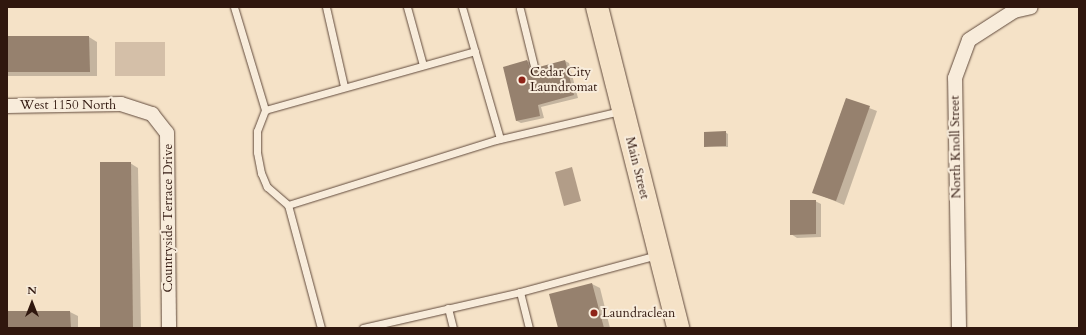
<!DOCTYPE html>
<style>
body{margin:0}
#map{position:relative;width:1086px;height:335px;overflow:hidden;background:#f5e2c7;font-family:Cardo,serif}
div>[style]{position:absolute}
.green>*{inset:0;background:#d4bfa8}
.water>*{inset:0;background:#b29d88}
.shadow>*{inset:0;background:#0003}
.building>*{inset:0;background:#96816e}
.roads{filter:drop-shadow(0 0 1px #614a3c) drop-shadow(0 0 1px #614a3c)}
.service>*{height:7px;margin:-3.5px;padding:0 3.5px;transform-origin:3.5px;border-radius:3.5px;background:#f8ecdb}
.minor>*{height:14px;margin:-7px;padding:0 7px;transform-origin:7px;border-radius:7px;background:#f8ecdb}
.primary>*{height:22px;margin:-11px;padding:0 11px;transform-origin:11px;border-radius:11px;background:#f5e2c7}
.dots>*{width:11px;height:11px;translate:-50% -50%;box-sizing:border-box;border:2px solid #f8ecdb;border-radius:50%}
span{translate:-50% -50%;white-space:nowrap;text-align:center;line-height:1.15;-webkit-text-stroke:4px #f8ecdb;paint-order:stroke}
.poi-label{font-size:13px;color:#30170e}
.left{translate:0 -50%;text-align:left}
.street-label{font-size:13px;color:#30170e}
.frame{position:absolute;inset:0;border:8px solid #30170e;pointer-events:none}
.north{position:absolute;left:12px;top:283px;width:40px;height:40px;-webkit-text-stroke:3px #f8ecdb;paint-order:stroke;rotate:0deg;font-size:11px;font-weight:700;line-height:16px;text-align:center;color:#30170e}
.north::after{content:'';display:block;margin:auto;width:14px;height:18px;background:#30170e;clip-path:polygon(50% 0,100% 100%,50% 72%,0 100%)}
</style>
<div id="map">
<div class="green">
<div style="clip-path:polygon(115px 42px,165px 42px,165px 76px,115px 76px)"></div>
</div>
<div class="water">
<div style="clip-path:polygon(572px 167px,581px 201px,564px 206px,555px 172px)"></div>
</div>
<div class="shadow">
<div style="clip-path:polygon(7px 37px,89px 37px,97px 42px,97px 76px,7px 76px)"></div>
<div style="clip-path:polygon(527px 61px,531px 63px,534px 71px,565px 61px,569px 63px,578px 98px,541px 107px,544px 118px,521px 123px,517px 121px)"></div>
<div style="clip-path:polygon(846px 99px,877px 111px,844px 205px,813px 192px)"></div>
<div style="clip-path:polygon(725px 132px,728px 134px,728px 147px,705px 146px)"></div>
<div style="clip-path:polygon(130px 163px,138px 168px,141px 328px,101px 328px)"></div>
<div style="clip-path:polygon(815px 201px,821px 204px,821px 237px,797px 238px,791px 234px)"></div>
<div style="clip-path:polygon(592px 284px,600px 288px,610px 328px,559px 328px)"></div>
<div style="clip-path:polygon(7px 312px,70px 312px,78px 316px,78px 328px,7px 328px)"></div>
</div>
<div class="building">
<div style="clip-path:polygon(7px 36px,89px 36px,90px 72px,7px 72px)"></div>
<div style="clip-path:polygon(527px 60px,530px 69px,535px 71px,539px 67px,565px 60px,574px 95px,538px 105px,540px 116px,516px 121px,503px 67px)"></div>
<div style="clip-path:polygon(846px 98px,870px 106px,836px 201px,812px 193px)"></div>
<div style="clip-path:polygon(726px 131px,726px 146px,704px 147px,704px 132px)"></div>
<div style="clip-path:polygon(100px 162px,131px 162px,133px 328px,100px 328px)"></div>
<div style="clip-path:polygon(790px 200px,816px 200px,816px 234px,790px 235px)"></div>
<div style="clip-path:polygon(592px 283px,604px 328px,558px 328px,549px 294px)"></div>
<div style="clip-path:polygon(7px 311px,70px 311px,71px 328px,7px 328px)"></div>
</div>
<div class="roads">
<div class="service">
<div style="left:234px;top:7px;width:108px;rotate:73.2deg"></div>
<div style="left:326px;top:7px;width:81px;rotate:77.2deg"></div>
<div style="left:407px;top:7px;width:60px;rotate:74.6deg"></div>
<div style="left:462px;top:7px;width:137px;rotate:73.9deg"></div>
<div style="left:520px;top:9px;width:59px;rotate:76.2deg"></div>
<div style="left:288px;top:205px;width:28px;rotate:-139deg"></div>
<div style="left:267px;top:187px;width:15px;rotate:-113deg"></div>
<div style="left:261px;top:173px;width:21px;rotate:-101deg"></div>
<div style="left:257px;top:152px;width:21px;rotate:-90deg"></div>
<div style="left:257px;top:131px;width:22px;rotate:-69deg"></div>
<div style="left:265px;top:110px;width:218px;rotate:-15.7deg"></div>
<div style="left:520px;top:292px;width:37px;rotate:76deg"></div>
<div style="left:448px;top:308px;width:21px;rotate:76deg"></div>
<div style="left:321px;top:328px;width:127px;rotate:-105deg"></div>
<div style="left:288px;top:205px;width:218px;rotate:-17.4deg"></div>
<div style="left:496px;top:140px;width:128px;rotate:-13.1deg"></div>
<div style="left:363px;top:328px;width:161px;rotate:-12.9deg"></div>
<div style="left:520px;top:292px;width:142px;rotate:-15.1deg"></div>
</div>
<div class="minor">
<div style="left:7px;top:106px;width:114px;rotate:-1deg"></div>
<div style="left:121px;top:104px;width:33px;rotate:18deg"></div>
<div style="left:152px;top:114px;width:24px;rotate:52deg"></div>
<div style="left:167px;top:133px;width:195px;rotate:89.4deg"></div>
<div style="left:959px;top:328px;width:250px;rotate:-90.9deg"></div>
<div style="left:955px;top:78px;width:40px;rotate:-69.8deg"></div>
<div style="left:969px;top:40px;width:54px;rotate:-32.8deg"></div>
<div style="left:1014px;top:11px;width:17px;rotate:-13deg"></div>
</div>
<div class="primary">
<div style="left:597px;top:7px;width:331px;rotate:75.8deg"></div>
</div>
</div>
<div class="dots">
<div style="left:522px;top:80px;background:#8f2418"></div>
<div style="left:594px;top:313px;background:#8f2418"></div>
</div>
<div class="poi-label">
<span class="left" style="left:530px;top:80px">Cedar City<br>Laundromat</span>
<span class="left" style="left:602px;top:313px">Laundraclean</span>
</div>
<div class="street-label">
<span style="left:68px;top:105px">West 1150 North</span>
<span style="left:956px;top:147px;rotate:-91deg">North Knoll Street</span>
<span style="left:637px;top:168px;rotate:76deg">Main Street</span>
<span style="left:168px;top:218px;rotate:-90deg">Countryside Terrace Drive</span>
</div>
<div class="frame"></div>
<div class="north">N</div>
</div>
